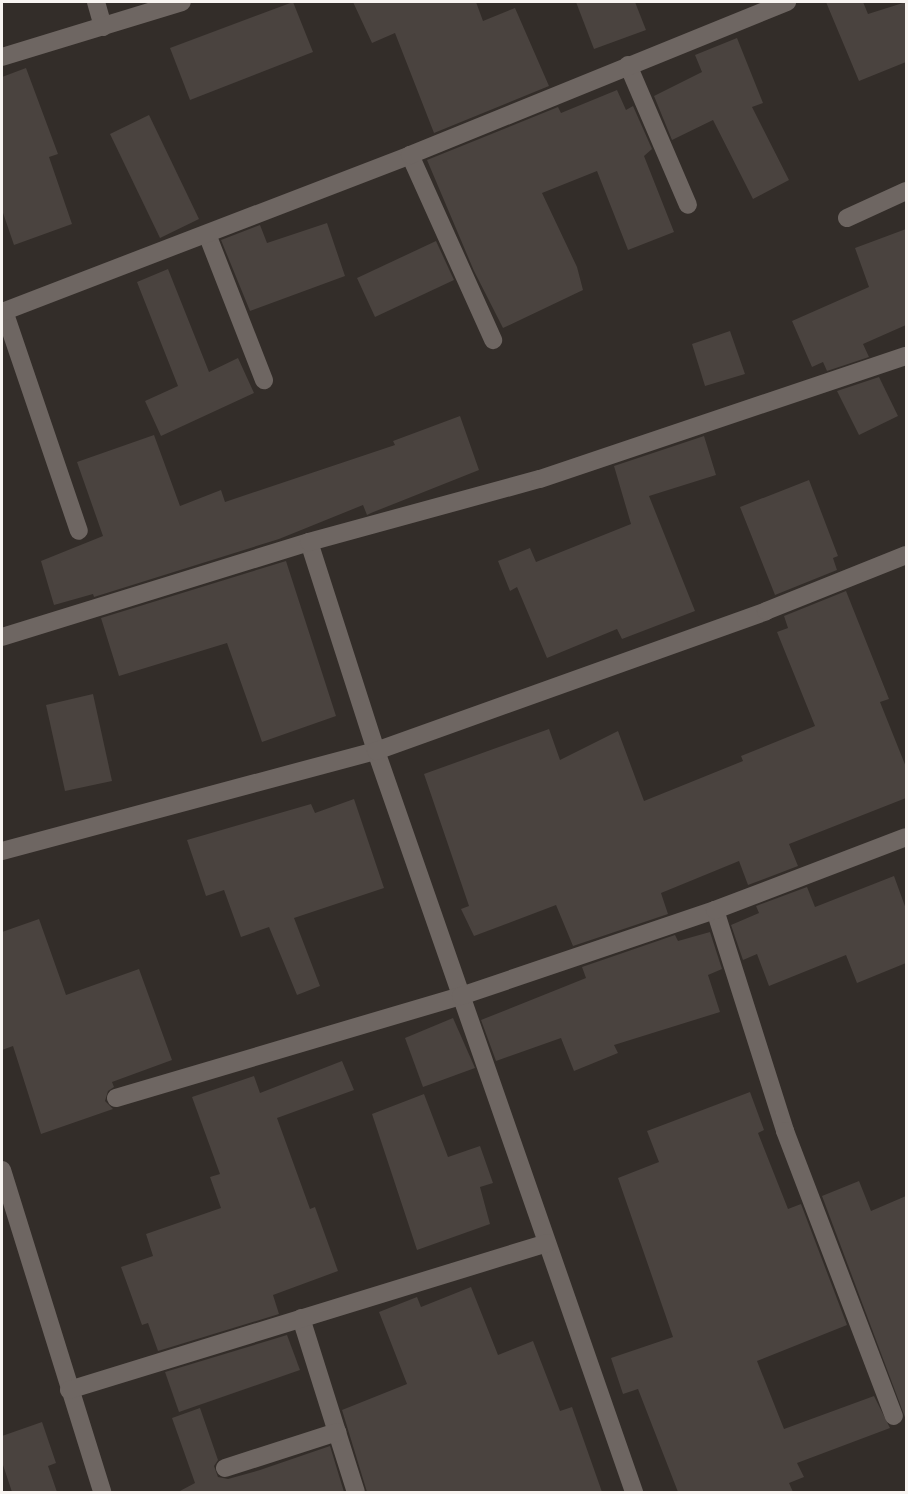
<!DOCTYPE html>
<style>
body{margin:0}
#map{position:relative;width:908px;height:1494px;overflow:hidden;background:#332d29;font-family:"Roboto Serif",serif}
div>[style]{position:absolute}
.building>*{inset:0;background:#4a433f}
.minor>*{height:18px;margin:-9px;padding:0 9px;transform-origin:9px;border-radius:9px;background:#6e6662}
span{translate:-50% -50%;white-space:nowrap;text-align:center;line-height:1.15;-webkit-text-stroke:6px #181614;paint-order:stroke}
.frame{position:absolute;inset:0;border:3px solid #f8f4f1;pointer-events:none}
</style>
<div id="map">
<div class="building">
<div style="clip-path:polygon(293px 2px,313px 52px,190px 100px,170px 48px)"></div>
<div style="clip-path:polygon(353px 2px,476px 2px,483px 21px,515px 8px,549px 86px,434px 133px,395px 33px,372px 43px)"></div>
<div style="clip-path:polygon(576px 2px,635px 2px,646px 30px,594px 49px)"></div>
<div style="clip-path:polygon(826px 2px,863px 2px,868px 14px,906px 2px,906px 62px,859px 81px)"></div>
<div style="clip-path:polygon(737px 38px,763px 103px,752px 107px,789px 180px,753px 199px,713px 120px,672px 140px,654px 96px,702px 72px,695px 55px)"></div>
<div style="clip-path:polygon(26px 68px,58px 154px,49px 157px,72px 224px,14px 245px,2px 210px,2px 77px)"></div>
<div style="clip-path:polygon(617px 90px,626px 110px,633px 106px,652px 149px,644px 156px,674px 232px,628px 250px,597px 171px,542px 193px,577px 267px,583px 290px,503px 328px,474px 271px,427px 160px,558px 107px,561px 113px)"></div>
<div style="clip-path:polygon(149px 115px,199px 219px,160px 238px,110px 134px)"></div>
<div style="clip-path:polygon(327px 223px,345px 276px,250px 311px,221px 240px,260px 225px,267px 243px)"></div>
<div style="clip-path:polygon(906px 229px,906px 325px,863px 344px,869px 357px,827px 371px,823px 362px,812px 367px,792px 321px,869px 287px,855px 248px)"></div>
<div style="clip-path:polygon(436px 241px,454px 280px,375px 317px,357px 278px)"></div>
<div style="clip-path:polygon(168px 269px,209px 372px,238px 358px,254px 393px,161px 436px,145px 401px,178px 386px,137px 282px)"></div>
<div style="clip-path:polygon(730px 331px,745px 374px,705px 386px,692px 344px)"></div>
<div style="clip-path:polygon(879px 377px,898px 416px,859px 435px,837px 391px)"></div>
<div style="clip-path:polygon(460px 416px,479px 470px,371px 513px,367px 515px,363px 505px,279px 539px,94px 597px,93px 594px,54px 605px,41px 561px,103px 536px,77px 462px,154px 435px,180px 506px,221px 490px,225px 502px,395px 445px,393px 441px)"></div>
<div style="clip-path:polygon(704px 436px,716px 475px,649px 496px,695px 611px,622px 639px,617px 629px,547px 658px,517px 587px,510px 591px,498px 561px,530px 548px,536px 562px,631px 524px,614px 466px)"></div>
<div style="clip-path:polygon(809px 480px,838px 556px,833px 558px,837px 570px,775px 595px,740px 507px)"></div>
<div style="clip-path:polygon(286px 561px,336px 716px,262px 742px,227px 643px,119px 676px,101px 618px)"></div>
<div style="clip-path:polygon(846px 591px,889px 699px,880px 702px,906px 767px,906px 798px,789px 844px,798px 866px,748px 885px,739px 861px,661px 893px,668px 914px,573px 946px,556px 905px,474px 936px,461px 909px,469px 906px,424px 774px,549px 729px,560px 760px,618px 731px,644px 801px,743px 761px,741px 756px,815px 726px,777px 632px,788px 628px,784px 616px)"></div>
<div style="clip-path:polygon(93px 694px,112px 781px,65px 791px,46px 705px)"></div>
<div style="clip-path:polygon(354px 799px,384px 888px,294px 918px,320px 986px,297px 995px,269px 927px,241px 937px,224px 890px,206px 896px,187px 840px,311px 804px,315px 813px)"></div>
<div style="clip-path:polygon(894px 876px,906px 909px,906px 963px,857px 983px,846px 955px,769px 986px,757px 954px,743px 960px,731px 925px,759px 913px,756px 906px,807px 887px,815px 907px)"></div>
<div style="clip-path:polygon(39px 919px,66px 995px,139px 969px,172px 1060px,112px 1082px,114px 1087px,108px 1091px,105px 1101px,113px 1109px,41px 1134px,13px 1046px,2px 1050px,2px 932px)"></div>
<div style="clip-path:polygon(710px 932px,722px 969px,708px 975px,720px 1012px,614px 1045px,618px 1053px,574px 1071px,561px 1038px,496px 1061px,481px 1020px,586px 978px,582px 967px,675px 935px,678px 941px)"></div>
<div style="clip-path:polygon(453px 1018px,475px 1068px,423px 1087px,405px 1038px)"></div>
<div style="clip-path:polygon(342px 1061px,354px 1090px,277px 1118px,310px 1209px,315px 1207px,338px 1271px,273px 1295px,279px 1314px,158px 1351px,148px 1323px,142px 1325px,121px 1267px,153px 1256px,146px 1234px,221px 1208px,210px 1177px,220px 1174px,192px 1097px,254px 1076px,260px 1093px)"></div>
<div style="clip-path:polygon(750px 1092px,764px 1130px,758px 1133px,788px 1209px,801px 1204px,847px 1325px,757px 1361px,784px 1429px,874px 1396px,890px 1428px,797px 1463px,804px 1477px,789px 1483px,793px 1492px,678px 1492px,638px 1389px,623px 1394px,611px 1358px,673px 1337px,618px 1178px,659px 1162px,647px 1131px)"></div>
<div style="clip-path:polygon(424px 1094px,448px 1157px,480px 1146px,493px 1183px,480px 1187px,490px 1224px,417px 1250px,372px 1114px)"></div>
<div style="clip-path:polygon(859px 1181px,871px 1211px,906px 1196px,906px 1420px,822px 1196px)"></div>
<div style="clip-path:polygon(471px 1287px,498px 1355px,533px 1341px,560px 1411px,572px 1407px,602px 1492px,367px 1492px,342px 1410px,407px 1384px,379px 1312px,417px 1297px,421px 1307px)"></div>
<div style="clip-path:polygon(287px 1335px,300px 1370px,179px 1412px,165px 1372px)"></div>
<div style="clip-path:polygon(200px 1408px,218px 1460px,214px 1466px,218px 1477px,228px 1479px,260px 1470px,330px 1446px,344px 1492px,178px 1492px,195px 1483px,172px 1418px)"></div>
<div style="clip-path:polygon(42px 1422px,56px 1463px,48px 1466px,57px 1492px,12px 1492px,2px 1462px,2px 1436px)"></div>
</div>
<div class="minor">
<div style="left:96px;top:2px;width:26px;rotate:74deg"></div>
<div style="left:2px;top:57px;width:188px;rotate:-17deg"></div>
<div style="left:628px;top:65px;width:152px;rotate:66.8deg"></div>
<div style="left:410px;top:155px;width:203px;rotate:65.8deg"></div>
<div style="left:847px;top:218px;width:65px;rotate:-24.6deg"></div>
<div style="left:207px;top:234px;width:157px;rotate:68.7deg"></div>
<div style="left:4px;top:311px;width:232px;rotate:71.2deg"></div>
<div style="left:2px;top:312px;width:437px;rotate:-21deg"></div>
<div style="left:410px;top:155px;width:407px;rotate:-22.1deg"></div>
<div style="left:309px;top:542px;width:219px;rotate:72.2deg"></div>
<div style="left:376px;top:751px;width:785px;rotate:70.8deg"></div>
<div style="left:2px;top:637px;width:321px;rotate:-17.2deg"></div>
<div style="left:309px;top:542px;width:239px;rotate:-15.3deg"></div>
<div style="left:540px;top:479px;width:386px;rotate:-18.6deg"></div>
<div style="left:2px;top:851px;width:387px;rotate:-15deg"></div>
<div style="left:376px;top:751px;width:414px;rotate:-19.7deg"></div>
<div style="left:766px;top:611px;width:151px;rotate:-21.8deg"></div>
<div style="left:715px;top:910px;width:232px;rotate:72.4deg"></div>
<div style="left:785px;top:1131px;width:305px;rotate:69.1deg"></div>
<div style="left:116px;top:1098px;width:360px;rotate:-16.5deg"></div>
<div style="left:461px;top:996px;width:268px;rotate:-18.7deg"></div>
<div style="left:715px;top:910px;width:204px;rotate:-20.9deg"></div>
<div style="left:2px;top:1170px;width:337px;rotate:72.7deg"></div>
<div style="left:301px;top:1318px;width:182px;rotate:72.5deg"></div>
<div style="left:69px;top:1390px;width:500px;rotate:-17.09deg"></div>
<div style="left:225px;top:1468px;width:118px;rotate:-17.8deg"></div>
</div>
<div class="frame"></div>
</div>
